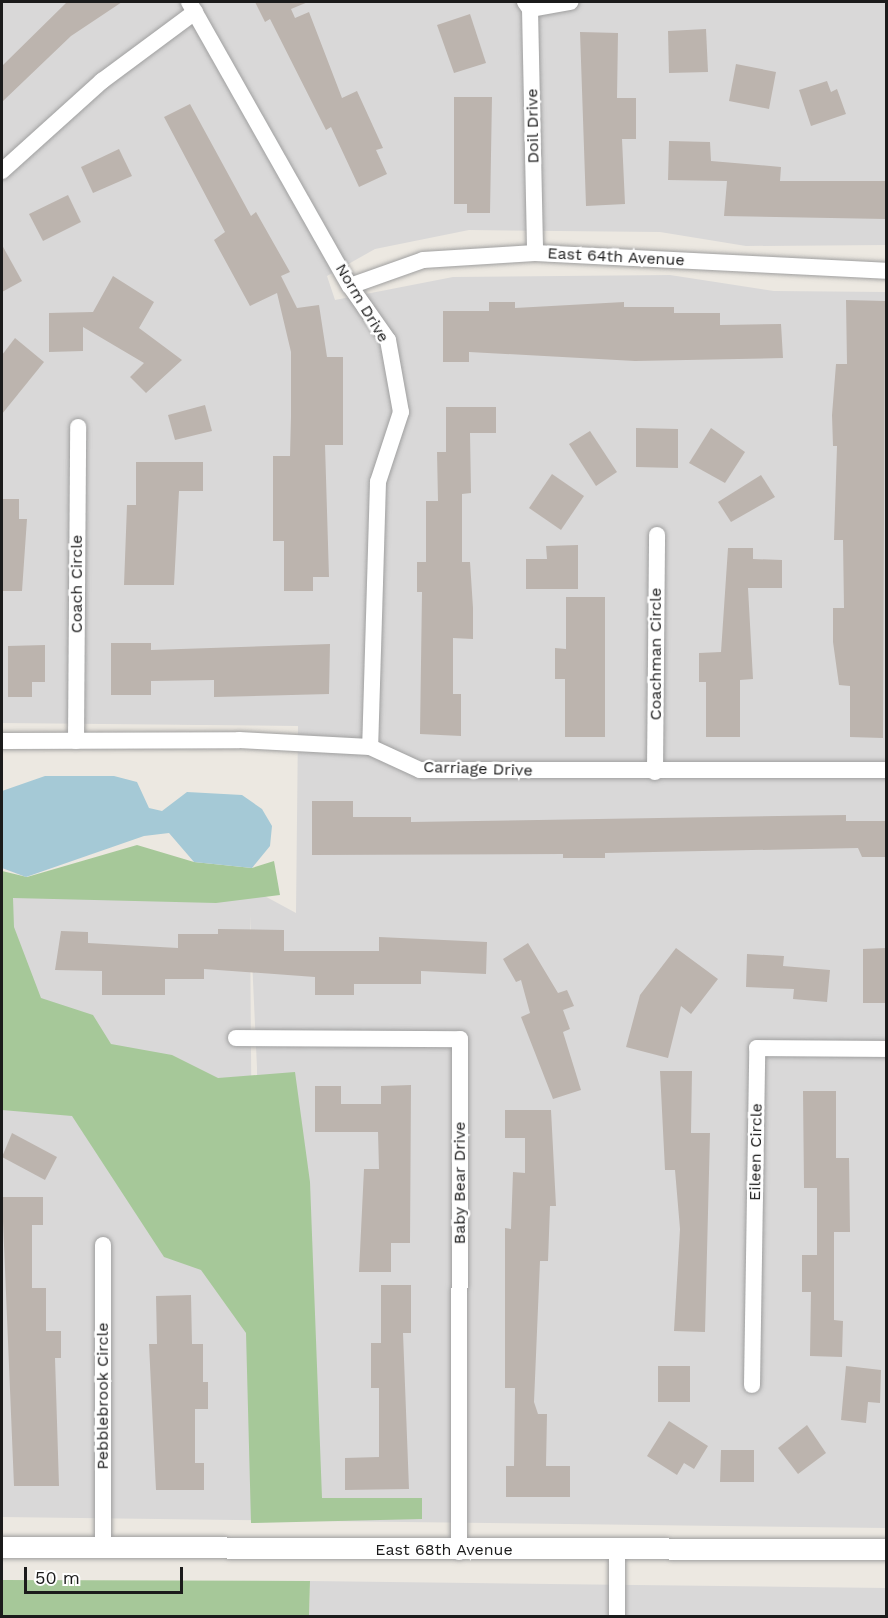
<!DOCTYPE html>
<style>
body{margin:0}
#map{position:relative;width:888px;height:1618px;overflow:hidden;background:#ece8e1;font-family:"Work Sans",sans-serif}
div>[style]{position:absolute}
.residential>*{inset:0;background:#d9d8d8}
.forest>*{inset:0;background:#a6c899}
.water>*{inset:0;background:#a5c9d6}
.building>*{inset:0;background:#bcb4ae}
.roads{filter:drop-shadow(0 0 2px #9f9f9f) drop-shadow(0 0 2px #9f9f9f)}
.minor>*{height:16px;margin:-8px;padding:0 8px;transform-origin:8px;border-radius:8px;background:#fff}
.tertiary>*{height:21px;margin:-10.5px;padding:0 10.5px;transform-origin:10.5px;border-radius:10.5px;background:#fff}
span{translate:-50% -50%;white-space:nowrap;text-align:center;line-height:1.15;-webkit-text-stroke:5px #fff;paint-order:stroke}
.street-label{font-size:16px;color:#1b1b1b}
.frame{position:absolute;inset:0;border:3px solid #1b1b1b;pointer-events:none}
.scale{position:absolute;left:24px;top:1567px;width:159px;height:27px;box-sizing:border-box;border:3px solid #1b1b1b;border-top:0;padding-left:8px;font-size:18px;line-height:21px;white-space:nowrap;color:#1b1b1b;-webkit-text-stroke:4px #fff;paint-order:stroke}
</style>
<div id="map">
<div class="residential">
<div style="clip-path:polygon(evenodd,2px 2px,886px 2px,886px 245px,746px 246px,660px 232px,469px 230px,375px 249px,327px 276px,335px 300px,453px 277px,670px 275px,774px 291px,886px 292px,886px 1528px,2px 1517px,2px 889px,250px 888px,296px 913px,298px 726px,2px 723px,2px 2px,250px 916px,257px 1068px,255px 1446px,254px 1446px,250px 916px)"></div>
<div style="clip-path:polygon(310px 1581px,886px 1588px,886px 1616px,309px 1616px)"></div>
</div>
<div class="forest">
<div style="clip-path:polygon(137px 845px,194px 862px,252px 868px,274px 861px,280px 895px,216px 903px,13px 898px,14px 927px,41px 998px,93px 1015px,111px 1044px,172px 1055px,218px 1078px,295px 1072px,310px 1182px,322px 1498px,422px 1498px,422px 1519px,251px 1523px,246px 1333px,201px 1270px,164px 1257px,72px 1116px,2px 1110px,2px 871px,27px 877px)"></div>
<div style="clip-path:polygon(2px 1580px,310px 1581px,309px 1616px,2px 1616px)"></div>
</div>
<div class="water">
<div style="clip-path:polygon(45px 776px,114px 776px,137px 782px,149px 808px,162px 811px,187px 792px,242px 795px,262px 809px,272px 826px,270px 846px,252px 868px,194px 862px,169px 833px,144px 836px,26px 877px,2px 868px,2px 791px)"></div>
</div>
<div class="building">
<div style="clip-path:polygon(67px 2px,122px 2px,71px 36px,2px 102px,2px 66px)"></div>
<div style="clip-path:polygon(255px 2px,308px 2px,291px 9px,295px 18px,309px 12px,342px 98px,357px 91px,383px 148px,376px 150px,387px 174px,359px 187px,331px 127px,326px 130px,270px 19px,265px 22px)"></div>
<div style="clip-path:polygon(470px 14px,486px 63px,454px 73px,437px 25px)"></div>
<div style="clip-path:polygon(706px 29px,708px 72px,669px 73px,668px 31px)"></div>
<div style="clip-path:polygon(580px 32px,618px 33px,617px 98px,636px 98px,636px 139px,622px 139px,625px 204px,586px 206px)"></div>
<div style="clip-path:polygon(736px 64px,776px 72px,769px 109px,729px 101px)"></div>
<div style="clip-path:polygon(827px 81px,831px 92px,837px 89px,846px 114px,811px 126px,799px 90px)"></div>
<div style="clip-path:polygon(454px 97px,492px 97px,490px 213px,467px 213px,467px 204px,454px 204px)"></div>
<div style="clip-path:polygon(190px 104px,251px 216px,256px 212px,290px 272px,281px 276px,297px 308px,319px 305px,327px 357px,343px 357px,343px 445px,325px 445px,329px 577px,313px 577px,313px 591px,284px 591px,284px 541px,273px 541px,273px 456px,290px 456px,291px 416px,291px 352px,277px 293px,250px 306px,214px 240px,225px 232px,164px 117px)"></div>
<div style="clip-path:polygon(669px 141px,710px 142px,711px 161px,781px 167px,780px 181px,886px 181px,886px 219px,724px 216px,727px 181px,668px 180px)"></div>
<div style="clip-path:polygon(119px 149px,132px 176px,93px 193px,81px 167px)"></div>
<div style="clip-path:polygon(68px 195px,81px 222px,43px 241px,29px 214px)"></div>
<div style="clip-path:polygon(2px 245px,22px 281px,2px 292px)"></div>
<div style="clip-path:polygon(113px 276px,154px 302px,139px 328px,182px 360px,146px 393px,130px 377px,144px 363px,83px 327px,83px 351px,49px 352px,49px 313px,93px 312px)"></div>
<div style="clip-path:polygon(846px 300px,885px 301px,883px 738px,850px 737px,850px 686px,839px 685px,833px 642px,833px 608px,844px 608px,843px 540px,834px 540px,837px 446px,833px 446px,832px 415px,836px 364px,847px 364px)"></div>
<div style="clip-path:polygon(489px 302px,515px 302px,515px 308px,624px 302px,624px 307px,674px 307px,674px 313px,720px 313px,720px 325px,781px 324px,783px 358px,635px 361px,469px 352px,469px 362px,443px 362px,443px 311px,489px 311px)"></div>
<div style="clip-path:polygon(15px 338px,44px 362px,2px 414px,2px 355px)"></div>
<div style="clip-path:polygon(205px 405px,212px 431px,175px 440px,168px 415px)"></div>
<div style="clip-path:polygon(446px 407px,496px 407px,496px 433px,470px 433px,471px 493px,462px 494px,462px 562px,470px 562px,473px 608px,473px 639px,453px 638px,453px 694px,461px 694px,461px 736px,420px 734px,422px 592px,417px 592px,417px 562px,426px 562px,426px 501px,438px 501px,437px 452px,446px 452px)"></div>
<div style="clip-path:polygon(636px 428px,678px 429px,678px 468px,636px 467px)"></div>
<div style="clip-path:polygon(711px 428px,745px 452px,725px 483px,689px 463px)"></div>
<div style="clip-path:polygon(590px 431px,617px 472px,596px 486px,569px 444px)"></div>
<div style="clip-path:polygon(136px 462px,203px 462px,203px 491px,179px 491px,174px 585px,124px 585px,127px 505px,136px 505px)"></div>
<div style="clip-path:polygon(552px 474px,584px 496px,561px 530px,529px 508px)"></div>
<div style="clip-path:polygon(761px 475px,775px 497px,731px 522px,718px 502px)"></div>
<div style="clip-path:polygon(2px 499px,19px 499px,19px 519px,27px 519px,22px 591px,2px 591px)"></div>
<div style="clip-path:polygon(578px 545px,578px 589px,526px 589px,526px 559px,547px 559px,546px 546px)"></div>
<div style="clip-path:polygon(728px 548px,753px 548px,753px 559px,782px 560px,782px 588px,748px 588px,753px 679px,740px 680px,740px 737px,706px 737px,706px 682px,699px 682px,699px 653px,721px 652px)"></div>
<div style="clip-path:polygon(566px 597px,605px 597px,605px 737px,565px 737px,565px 679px,555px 679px,555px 648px,566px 649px)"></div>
<div style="clip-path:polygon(111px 643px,151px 643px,151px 650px,330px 644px,329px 694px,214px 697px,214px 680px,151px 681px,151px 695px,111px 695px)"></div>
<div style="clip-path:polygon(45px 645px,45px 682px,32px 682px,32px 697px,8px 697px,8px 646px)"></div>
<div style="clip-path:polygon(312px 801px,353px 801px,353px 817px,411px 817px,411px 822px,846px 815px,846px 821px,886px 821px,886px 857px,862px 857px,858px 848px,605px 853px,605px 858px,563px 858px,563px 854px,312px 855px)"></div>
<div style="clip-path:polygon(218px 929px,284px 930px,284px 951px,379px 951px,379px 937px,487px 942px,486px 974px,421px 971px,421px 984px,354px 984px,354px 995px,315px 995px,315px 977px,204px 969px,204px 979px,165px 979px,165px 995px,102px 995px,102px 971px,55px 970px,61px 931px,88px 932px,88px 943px,178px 948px,178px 934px,218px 934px)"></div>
<div style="clip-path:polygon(528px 943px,558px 993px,567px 990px,574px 1006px,563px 1010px,570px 1029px,563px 1032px,581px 1090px,553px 1099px,521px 1017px,530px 1013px,521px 980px,516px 982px,503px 959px)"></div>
<div style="clip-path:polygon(676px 948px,718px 979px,691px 1014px,681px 1006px,668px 1058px,626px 1047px,640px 995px)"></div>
<div style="clip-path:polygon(886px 948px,886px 1003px,863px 1003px,863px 949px)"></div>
<div style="clip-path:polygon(747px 954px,784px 956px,783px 966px,830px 970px,827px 1002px,793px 999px,794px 989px,746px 987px)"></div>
<div style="clip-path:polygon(660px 1071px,692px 1071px,691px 1133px,710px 1133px,705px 1332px,674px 1331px,680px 1229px,675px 1170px,665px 1170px)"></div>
<div style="clip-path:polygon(411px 1085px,410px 1243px,391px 1243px,391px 1272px,359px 1272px,364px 1169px,379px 1169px,378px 1132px,315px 1132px,315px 1086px,341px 1086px,341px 1104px,381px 1104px,381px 1086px)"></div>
<div style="clip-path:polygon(803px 1091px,836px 1091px,836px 1158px,849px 1158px,850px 1232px,834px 1232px,834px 1320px,843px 1321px,842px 1357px,810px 1356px,811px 1292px,802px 1292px,802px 1255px,817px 1255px,817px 1188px,804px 1188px)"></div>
<div style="clip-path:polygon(505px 1110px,551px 1110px,556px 1206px,550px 1206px,548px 1261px,540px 1261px,534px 1402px,538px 1414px,547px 1414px,546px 1466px,570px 1466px,570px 1497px,506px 1497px,506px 1466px,514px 1466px,515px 1388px,505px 1388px,505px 1228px,511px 1229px,513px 1172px,525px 1173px,525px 1138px,505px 1138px)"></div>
<div style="clip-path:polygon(12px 1133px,57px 1157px,45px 1180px,2px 1157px)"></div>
<div style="clip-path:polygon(2px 1197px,43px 1197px,43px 1225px,32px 1225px,32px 1288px,46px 1288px,46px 1331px,61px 1331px,61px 1358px,55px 1358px,59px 1486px,14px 1486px)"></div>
<div style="clip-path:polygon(381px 1285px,411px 1285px,411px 1333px,403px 1333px,409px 1489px,345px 1490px,345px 1458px,379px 1457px,379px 1388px,371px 1388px,371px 1343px,381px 1343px)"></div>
<div style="clip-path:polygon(191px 1295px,192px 1344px,203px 1344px,203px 1382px,208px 1382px,208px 1409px,195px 1409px,195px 1463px,204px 1463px,204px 1490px,156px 1490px,149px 1344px,157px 1344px,156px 1296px)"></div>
<div style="clip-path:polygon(658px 1366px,690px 1366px,690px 1402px,658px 1402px)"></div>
<div style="clip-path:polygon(846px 1366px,881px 1370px,880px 1403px,868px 1402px,866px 1423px,841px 1420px)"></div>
<div style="clip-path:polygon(669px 1421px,708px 1446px,694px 1469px,684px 1463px,677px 1475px,647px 1456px)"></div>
<div style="clip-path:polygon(807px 1425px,826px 1453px,798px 1474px,778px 1448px)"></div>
<div style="clip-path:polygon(721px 1450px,754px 1450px,754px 1482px,720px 1482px)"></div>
</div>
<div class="roads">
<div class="minor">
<div style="left:189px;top:2px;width:326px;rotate:60.5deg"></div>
<div style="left:350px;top:286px;width:66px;rotate:54.9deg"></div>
<div style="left:388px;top:340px;width:73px;rotate:79.8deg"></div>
<div style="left:401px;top:412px;width:74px;rotate:108.2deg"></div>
<div style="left:378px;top:482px;width:265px;rotate:91.7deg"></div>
<div style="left:525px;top:2px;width:9px;rotate:54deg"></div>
<div style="left:530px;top:9px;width:244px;rotate:88.8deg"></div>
<div style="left:530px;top:9px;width:41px;rotate:-9.9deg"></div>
<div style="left:2px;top:171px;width:135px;rotate:-42deg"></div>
<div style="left:102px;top:81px;width:116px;rotate:-36.6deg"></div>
<div style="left:350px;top:286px;width:77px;rotate:-19.6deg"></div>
<div style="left:423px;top:260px;width:112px;rotate:-3.6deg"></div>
<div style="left:535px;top:253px;width:351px;rotate:2.9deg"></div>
<div style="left:2px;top:741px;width:237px;rotate:-0.2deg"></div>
<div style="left:239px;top:740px;width:131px;rotate:3.1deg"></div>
<div style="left:370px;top:747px;width:55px;rotate:24.7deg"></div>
<div style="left:420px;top:770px;width:466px"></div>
<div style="left:76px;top:741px;width:314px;rotate:-89.6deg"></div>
<div style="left:655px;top:772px;width:237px;rotate:-89.5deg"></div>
<div style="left:236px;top:1038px;width:224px;rotate:0.3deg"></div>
<div style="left:460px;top:1039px;width:513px;rotate:90.11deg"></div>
<div style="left:103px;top:1245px;width:301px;rotate:90deg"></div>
<div style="left:752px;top:1385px;width:337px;rotate:-89.1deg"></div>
<div style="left:757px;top:1048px;width:129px;rotate:0.4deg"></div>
<div style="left:617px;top:1550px;width:66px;rotate:90deg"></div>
</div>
<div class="tertiary">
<div style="left:2px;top:1547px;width:884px;rotate:0.13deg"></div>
</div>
</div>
<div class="street-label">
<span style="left:533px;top:126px;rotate:-91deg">Doil Drive</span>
<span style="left:616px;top:257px;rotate:3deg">East 64th Avenue</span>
<span style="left:362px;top:303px;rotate:59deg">Norm Drive</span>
<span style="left:77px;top:584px;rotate:-90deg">Coach Circle</span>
<span style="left:656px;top:654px;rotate:-90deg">Coachman Circle</span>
<span style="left:478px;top:769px;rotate:2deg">Carriage Drive</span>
<span style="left:756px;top:1152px;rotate:-89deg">Eileen Circle</span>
<span style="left:460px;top:1183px;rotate:-90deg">Baby Bear Drive</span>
<span style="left:103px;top:1396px;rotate:-90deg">Pebblebrook Circle</span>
<span style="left:444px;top:1550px">East 68th Avenue</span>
</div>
<div class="frame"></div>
<div class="scale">50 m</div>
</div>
